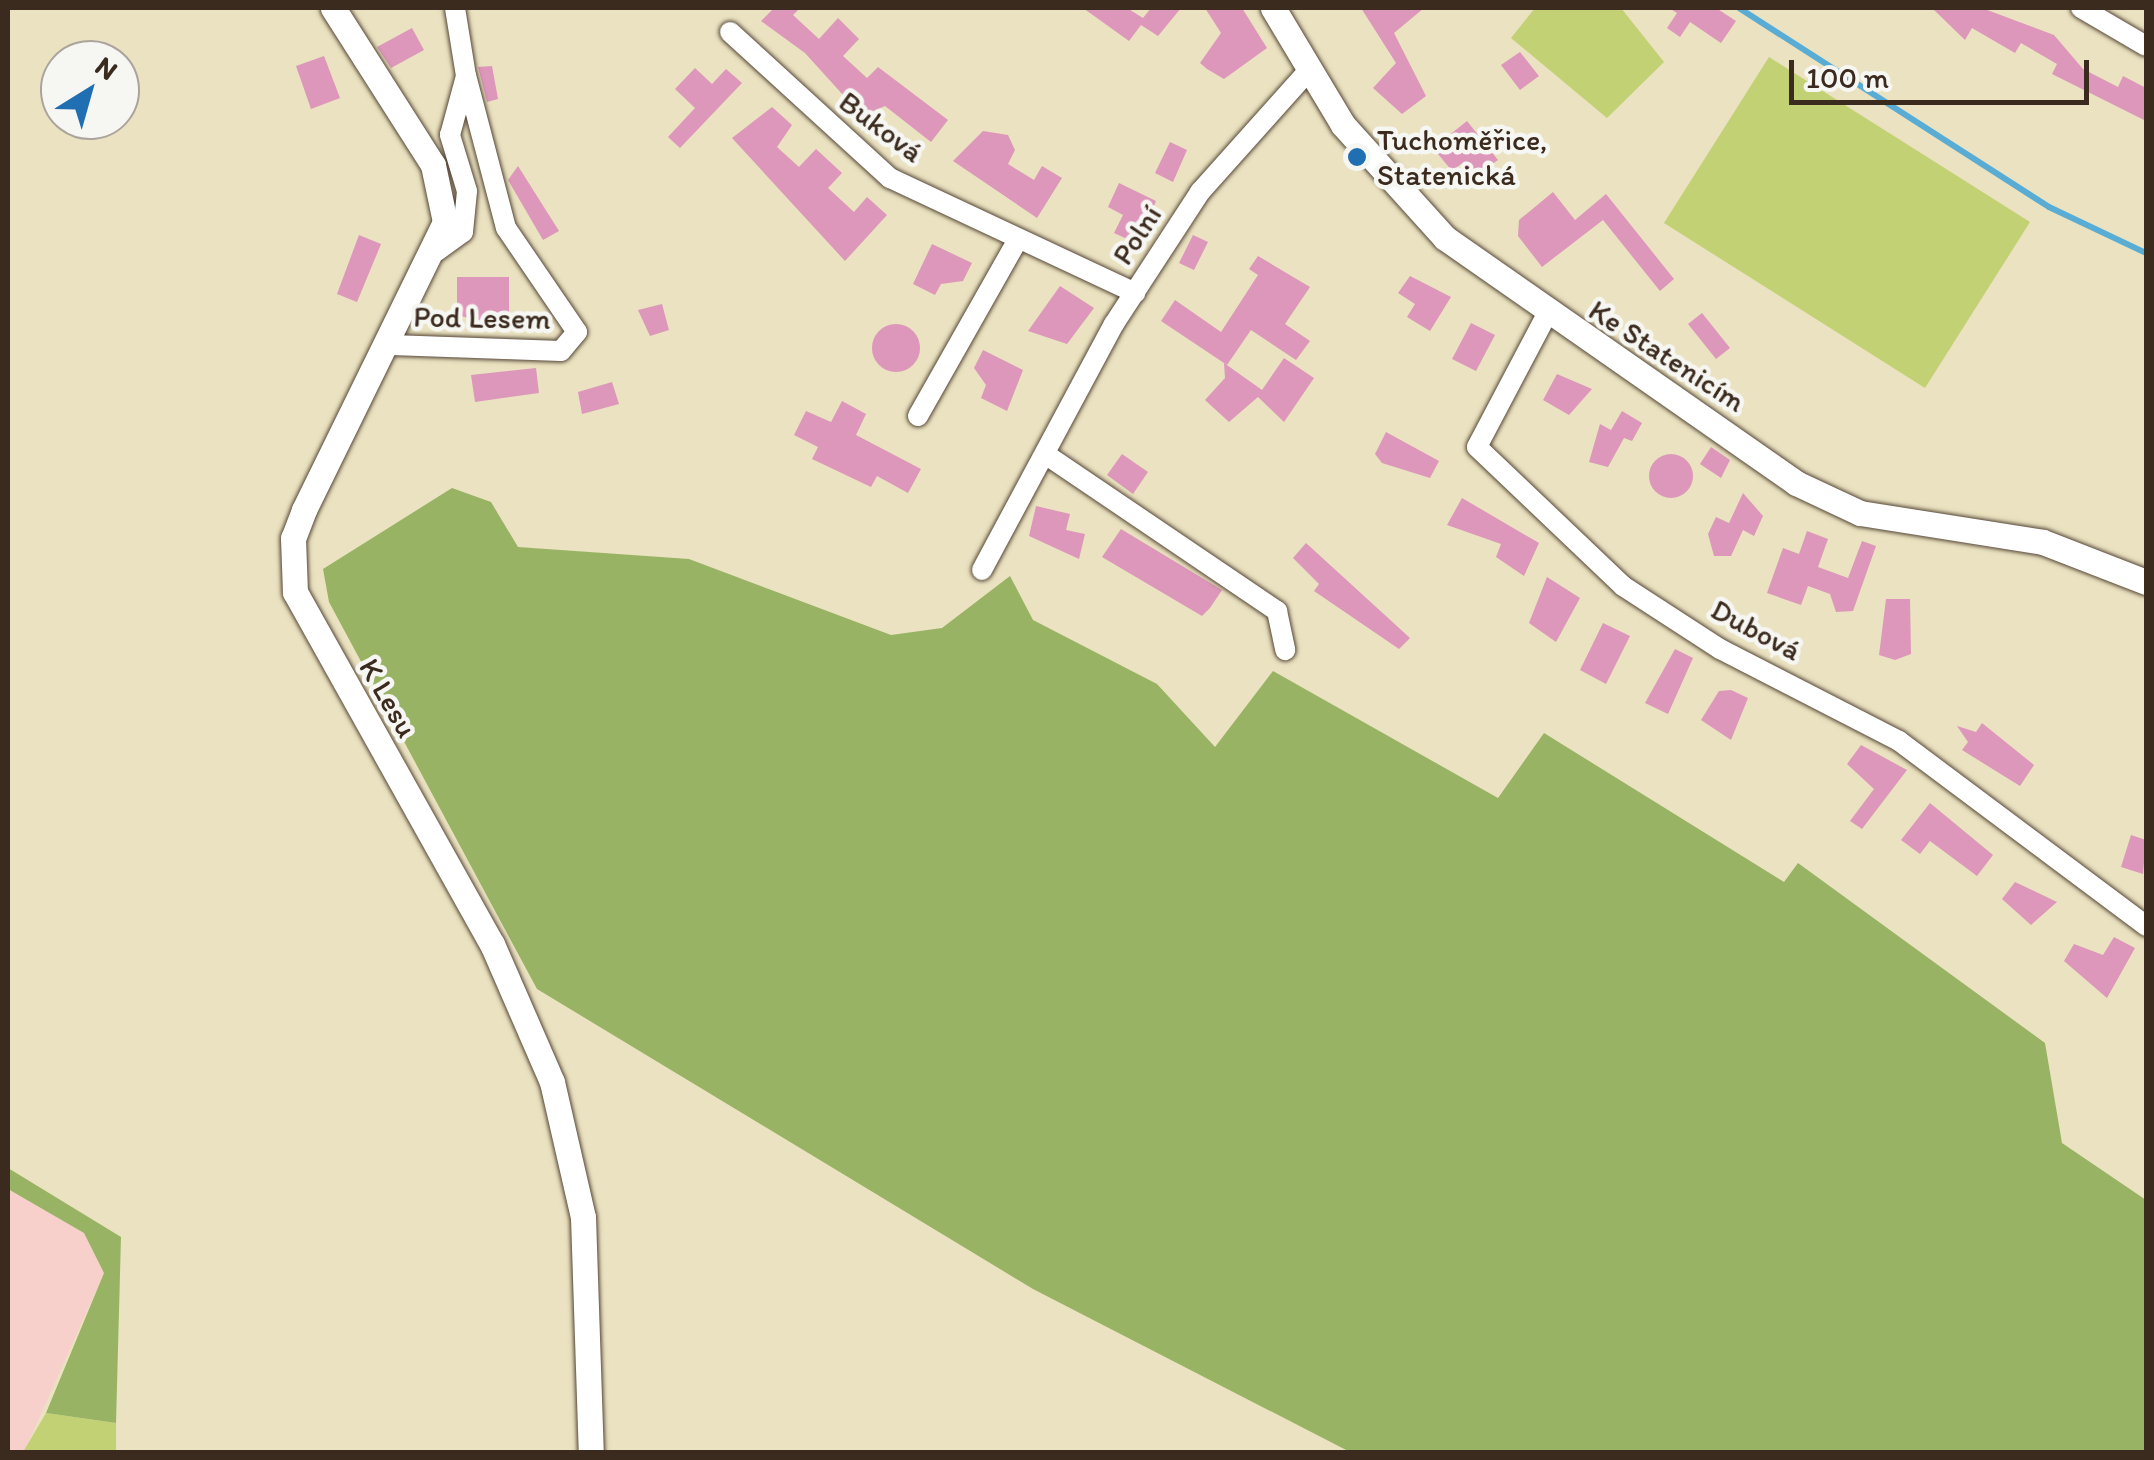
<!DOCTYPE html>
<meta charset="utf-8">
<style>
body{margin:0}
#map{position:relative;width:2154px;height:1460px;overflow:hidden;background:#eae2c0;font-family:Itim,sans-serif}
div>[style]{position:absolute}
.built>*{inset:0;background:#f7d0cc}
.green>*{inset:0;background:#c2d173}
.forest>*{inset:0;background:#99b365}
.stream>*{height:6px;margin:-3px;padding:0 3px;transform-origin:3px;border-radius:3px;background:#59add5}
.building>*{inset:0;background:#dd97ba}
.round{border-radius:50%}
.roads{filter:drop-shadow(0 0 2px #554636) drop-shadow(0 0 2px #554636)}
.minor>*{height:20px;margin:-10px;padding:0 10px;transform-origin:10px;border-radius:10px;background:#fff}
.tertiary>*{height:25px;margin:-12.5px;padding:0 12.5px;transform-origin:12.5px;border-radius:12.5px;background:#fff}
.dots>*{width:28px;height:28px;translate:-50% -50%;box-sizing:border-box;border:5px solid #f6f6f2;border-radius:50%}
span{translate:-50% -50%;white-space:nowrap;text-align:center;line-height:1.15;-webkit-text-stroke:9px #f6f6f2;paint-order:stroke}
.street-label{font-size:30px;color:#3b2a1e}
.poi-label{font-size:30px;color:#3b2a1e}
.left{translate:0 -50%;text-align:left}
.frame{position:absolute;inset:0;border:10px solid #3b2a1e;pointer-events:none}
.north{position:absolute;left:40px;top:40px;width:100px;height:100px;box-sizing:border-box;background:#f6f6f2;border:2px solid #aba49d;border-radius:50%;rotate:37deg;font-size:28px;font-weight:700;line-height:40px;text-align:center;color:#3b2a1e}
.north::after{content:'';display:block;margin:auto;width:35px;height:45px;background:#1f6fb2;clip-path:polygon(50% 0,100% 100%,50% 72%,0 100%)}
.scale{position:absolute;left:1789px;top:60px;width:300px;height:45px;box-sizing:border-box;border:5px solid #3b2a1e;border-top:0;padding-left:12px;font-size:30px;line-height:35px;white-space:nowrap;color:#3b2a1e;-webkit-text-stroke:8px #f6f6f2;paint-order:stroke}
</style>
<div id="map">
<div class="built">
<div style="clip-path:polygon(8px 1189px,84px 1233px,104px 1273px,24px 1452px,8px 1452px)"></div>
</div>
<div class="green">
<div style="clip-path:polygon(1535px 8px,1621px 8px,1664px 62px,1607px 118px,1511px 38px)"></div>
<div style="clip-path:polygon(1769px 57px,2030px 222px,1925px 388px,1664px 223px)"></div>
<div style="clip-path:polygon(46px 1413px,116px 1423px,116px 1452px,23px 1452px)"></div>
</div>
<div class="forest">
<div style="clip-path:polygon(452px 488px,491px 502px,518px 547px,689px 559px,891px 635px,942px 628px,1010px 576px,1033px 620px,1157px 684px,1215px 747px,1273px 671px,1498px 798px,1544px 733px,1784px 882px,1798px 863px,2045px 1043px,2062px 1143px,2146px 1200px,2146px 1452px,1350px 1452px,1033px 1289px,537px 989px,329px 602px,323px 569px)"></div>
<div style="clip-path:polygon(8px 1168px,121px 1237px,116px 1423px,46px 1413px,104px 1273px,84px 1233px,8px 1189px)"></div>
</div>
<div class="stream">
<div style="left:1739px;top:8px;width:368px;rotate:32.7deg"></div>
<div style="left:2049px;top:207px;width:107px;rotate:25.4deg"></div>
</div>
<div class="building">
<div style="clip-path:polygon(774px 8px,800px 8px,793px 15px,819px 39px,838px 18px,859px 39px,843px 56px,867px 78px,878px 67px,948px 120px,931px 142px,885px 106px,862px 116px,805px 53px,761px 21px)"></div>
<div style="clip-path:polygon(1083px 8px,1127px 8px,1143px 18px,1151px 8px,1181px 8px,1158px 36px,1141px 25px,1129px 41px)"></div>
<div style="clip-path:polygon(1205px 8px,1242px 8px,1267px 48px,1224px 79px,1207px 69px,1200px 63px,1221px 33px)"></div>
<div style="clip-path:polygon(1361px 8px,1424px 8px,1394px 33px,1426px 96px,1402px 114px,1373px 88px,1396px 63px)"></div>
<div style="clip-path:polygon(1669px 8px,1716px 8px,1736px 21px,1721px 43px,1690px 22px,1680px 37px,1667px 28px,1677px 13px)"></div>
<div style="clip-path:polygon(1932px 8px,1982px 8px,2054px 35px,2083px 69px,2118px 87px,2123px 76px,2146px 88px,2146px 121px,2052px 74px,2057px 64px,2021px 43px,2015px 53px,1972px 28px,1965px 40px)"></div>
<div style="clip-path:polygon(412px 28px,424px 50px,391px 68px,377px 47px)"></div>
<div style="clip-path:polygon(1520px 52px,1539px 76px,1520px 90px,1501px 65px)"></div>
<div style="clip-path:polygon(324px 56px,340px 98px,311px 109px,296px 66px)"></div>
<div style="clip-path:polygon(492px 66px,498px 99px,487px 102px,478px 67px)"></div>
<div style="clip-path:polygon(695px 68px,712px 84px,726px 69px,742px 83px,680px 148px,668px 137px,695px 108px,675px 89px)"></div>
<div style="clip-path:polygon(772px 107px,792px 125px,777px 147px,799px 167px,816px 149px,842px 173px,828px 188px,854px 212px,867px 197px,887px 215px,845px 261px,732px 138px)"></div>
<div style="clip-path:polygon(1467px 121px,1498px 160px,1472px 178px,1461px 164px,1452px 171px,1433px 148px)"></div>
<div style="clip-path:polygon(983px 131px,1008px 135px,1015px 150px,1008px 164px,1034px 180px,1042px 166px,1062px 178px,1037px 218px,953px 161px)"></div>
<div style="clip-path:polygon(1170px 142px,1187px 150px,1173px 182px,1155px 173px)"></div>
<div style="clip-path:polygon(518px 166px,559px 231px,543px 240px,508px 180px)"></div>
<div style="clip-path:polygon(1119px 183px,1156px 201px,1138px 244px,1114px 233px,1123px 215px,1108px 207px)"></div>
<div style="clip-path:polygon(1553px 192px,1575px 220px,1606px 194px,1674px 279px,1660px 291px,1603px 220px,1542px 267px,1518px 236px,1519px 220px)"></div>
<div style="clip-path:polygon(359px 235px,381px 244px,357px 302px,337px 294px)"></div>
<div style="clip-path:polygon(1193px 235px,1208px 242px,1194px 270px,1179px 263px)"></div>
<div style="clip-path:polygon(932px 244px,972px 263px,963px 281px,941px 284px,935px 295px,913px 284px)"></div>
<div style="clip-path:polygon(1258px 256px,1310px 287px,1285px 324px,1310px 341px,1296px 360px,1251px 330px,1227px 365px,1161px 321px,1175px 300px,1221px 332px,1258px 275px,1249px 269px)"></div>
<div style="clip-path:polygon(1410px 276px,1451px 297px,1430px 331px,1407px 317px,1415px 304px,1398px 293px)"></div>
<div style="clip-path:polygon(457px 277px,509px 277px,509px 328px,457px 315px)"></div>
<div style="clip-path:polygon(1060px 286px,1094px 308px,1067px 344px,1028px 331px)"></div>
<div style="clip-path:polygon(662px 304px,669px 330px,650px 336px,638px 310px)"></div>
<div style="clip-path:polygon(1702px 313px,1730px 348px,1716px 359px,1688px 324px)"></div>
<div style="clip-path:polygon(1471px 323px,1495px 335px,1476px 371px,1452px 359px)"></div>
<div class="round" style="left:872px;top:324px;width:48px;height:48px"></div>
<div style="clip-path:polygon(983px 350px,1023px 370px,1007px 411px,981px 398px,986px 385px,974px 368px)"></div>
<div style="clip-path:polygon(1284px 358px,1314px 378px,1284px 422px,1258px 397px,1229px 422px,1205px 400px,1225px 378px,1224px 363px,1262px 390px)"></div>
<div style="clip-path:polygon(536px 368px,539px 393px,475px 402px,471px 375px)"></div>
<div style="clip-path:polygon(1557px 374px,1592px 389px,1569px 415px,1543px 400px)"></div>
<div style="clip-path:polygon(612px 382px,619px 404px,582px 414px,578px 392px)"></div>
<div style="clip-path:polygon(842px 401px,866px 414px,856px 435px,921px 469px,908px 493px,877px 476px,871px 487px,812px 459px,818px 447px,794px 435px,806px 411px,831px 422px)"></div>
<div style="clip-path:polygon(1622px 411px,1642px 423px,1632px 441px,1624px 438px,1608px 467px,1589px 462px,1600px 424px,1611px 430px)"></div>
<div style="clip-path:polygon(1386px 432px,1439px 461px,1430px 478px,1382px 463px,1375px 454px)"></div>
<div style="clip-path:polygon(1711px 447px,1730px 460px,1721px 478px,1700px 464px)"></div>
<div style="clip-path:polygon(1122px 454px,1148px 472px,1133px 494px,1107px 475px)"></div>
<div class="round" style="left:1649px;top:454px;width:44px;height:44px"></div>
<div style="clip-path:polygon(1743px 493px,1763px 516px,1754px 536px,1743px 530px,1731px 556px,1714px 556px,1708px 534px,1716px 517px,1729px 523px)"></div>
<div style="clip-path:polygon(1462px 498px,1539px 543px,1524px 576px,1496px 557px,1501px 544px,1447px 525px)"></div>
<div style="clip-path:polygon(1036px 506px,1070px 514px,1066px 530px,1085px 534px,1079px 559px,1029px 536px)"></div>
<div style="clip-path:polygon(1121px 529px,1222px 590px,1210px 608px,1202px 616px,1102px 557px)"></div>
<div style="clip-path:polygon(1807px 531px,1828px 539px,1818px 567px,1848px 578px,1862px 541px,1876px 546px,1853px 611px,1836px 612px,1830px 594px,1808px 586px,1801px 605px,1767px 593px,1783px 548px,1799px 554px)"></div>
<div style="clip-path:polygon(1306px 543px,1410px 638px,1399px 649px,1314px 591px,1319px 584px,1293px 558px)"></div>
<div style="clip-path:polygon(1547px 577px,1580px 598px,1556px 642px,1529px 623px)"></div>
<div style="clip-path:polygon(1886px 599px,1910px 599px,1911px 654px,1895px 660px,1879px 655px)"></div>
<div style="clip-path:polygon(1603px 623px,1630px 636px,1606px 684px,1580px 670px)"></div>
<div style="clip-path:polygon(1675px 649px,1693px 658px,1668px 714px,1645px 703px)"></div>
<div style="clip-path:polygon(1731px 690px,1748px 698px,1731px 740px,1701px 720px,1719px 691px)"></div>
<div style="clip-path:polygon(1982px 723px,2034px 765px,2020px 786px,1962px 750px,1968px 742px,1957px 726px,1976px 732px)"></div>
<div style="clip-path:polygon(1861px 745px,1907px 770px,1862px 829px,1850px 821px,1874px 789px,1847px 764px)"></div>
<div style="clip-path:polygon(1930px 803px,1993px 855px,1977px 876px,1930px 841px,1920px 854px,1901px 840px)"></div>
<div style="clip-path:polygon(2131px 835px,2146px 840px,2143px 874px,2121px 867px)"></div>
<div style="clip-path:polygon(2015px 882px,2057px 902px,2031px 925px,2002px 899px)"></div>
<div style="clip-path:polygon(2114px 937px,2135px 948px,2107px 998px,2064px 961px,2074px 944px,2103px 955px)"></div>
</div>
<div class="roads">
<div class="minor">
<div style="left:2081px;top:8px;width:75px;rotate:30.3deg"></div>
<div style="left:730px;top:32px;width:217px;rotate:42.4deg"></div>
<div style="left:890px;top:178px;width:271px;rotate:25.1deg"></div>
<div style="left:437px;top:251px;width:32px;rotate:-36deg"></div>
<div style="left:463px;top:232px;width:41px;rotate:-84.4deg"></div>
<div style="left:467px;top:191px;width:59px;rotate:-106.9deg"></div>
<div style="left:450px;top:135px;width:61px;rotate:-74.8deg"></div>
<div style="left:466px;top:76px;width:69px;rotate:-99.2deg"></div>
<div style="left:1546px;top:316px;width:148px;rotate:117.8deg"></div>
<div style="left:1477px;top:447px;width:202px;rotate:43.6deg"></div>
<div style="left:1623px;top:586px;width:116px;rotate:33deg"></div>
<div style="left:1720px;top:649px;width:201px;rotate:27.2deg"></div>
<div style="left:1899px;top:741px;width:309px;rotate:36.8deg"></div>
<div style="left:391px;top:345px;width:170px;rotate:2deg"></div>
<div style="left:561px;top:351px;width:25px;rotate:-50deg"></div>
<div style="left:577px;top:332px;width:126px;rotate:-124.3deg"></div>
<div style="left:506px;top:228px;width:157px;rotate:-104.7deg"></div>
<div style="left:918px;top:416px;width:203px;rotate:-60.5deg"></div>
<div style="left:1048px;top:456px;width:277px;rotate:34.1deg"></div>
<div style="left:1277px;top:611px;width:40px;rotate:78deg"></div>
<div style="left:982px;top:570px;width:279px;rotate:-61.8deg"></div>
<div style="left:1114px;top:324px;width:158px;rotate:-56.9deg"></div>
<div style="left:1200px;top:192px;width:164px;rotate:-48.2deg"></div>
</div>
<div class="tertiary">
<div style="left:333px;top:8px;width:186px;rotate:57.5deg"></div>
<div style="left:433px;top:165px;width:58px;rotate:78.1deg"></div>
<div style="left:445px;top:222px;width:321px;rotate:116.1deg"></div>
<div style="left:304px;top:510px;width:30px;rotate:111deg"></div>
<div style="left:293px;top:538px;width:54px;rotate:87.9deg"></div>
<div style="left:295px;top:592px;width:403px;rotate:60.8deg"></div>
<div style="left:492px;top:944px;width:150px;rotate:66.5deg"></div>
<div style="left:552px;top:1082px;width:139px;rotate:77.1deg"></div>
<div style="left:583px;top:1217px;width:235px;rotate:88.1deg"></div>
<div style="left:1273px;top:8px;width:136px;rotate:59.1deg"></div>
<div style="left:1343px;top:125px;width:152px;rotate:47.9deg"></div>
<div style="left:1445px;top:238px;width:428px;rotate:34.9deg"></div>
<div style="left:1796px;top:483px;width:71px;rotate:25.1deg"></div>
<div style="left:1860px;top:513px;width:185px;rotate:9deg"></div>
<div style="left:2043px;top:542px;width:110px;rotate:21.2deg"></div>
</div>
</div>
<div class="dots">
<div style="left:1357px;top:157px;background:#1f6fb2"></div>
</div>
<div class="street-label">
<span style="left:881px;top:127px;rotate:37deg">Buková</span>
<span style="left:1137px;top:235px;rotate:-57deg">Polní</span>
<span style="left:482px;top:318px;rotate:1deg">Pod Lesem</span>
<span style="left:1667px;top:356px;rotate:33deg">Ke Statenicím</span>
<span style="left:1756px;top:630px;rotate:28deg">Dubová</span>
<span style="left:388px;top:698px;rotate:60deg">K Lesu</span>
</div>
<div class="poi-label">
<span class="left" style="left:1377px;top:157px">Tuchoměřice,<br>Statenická</span>
</div>
<div class="frame"></div>
<div class="north">N</div>
<div class="scale">100 m</div>
</div>
